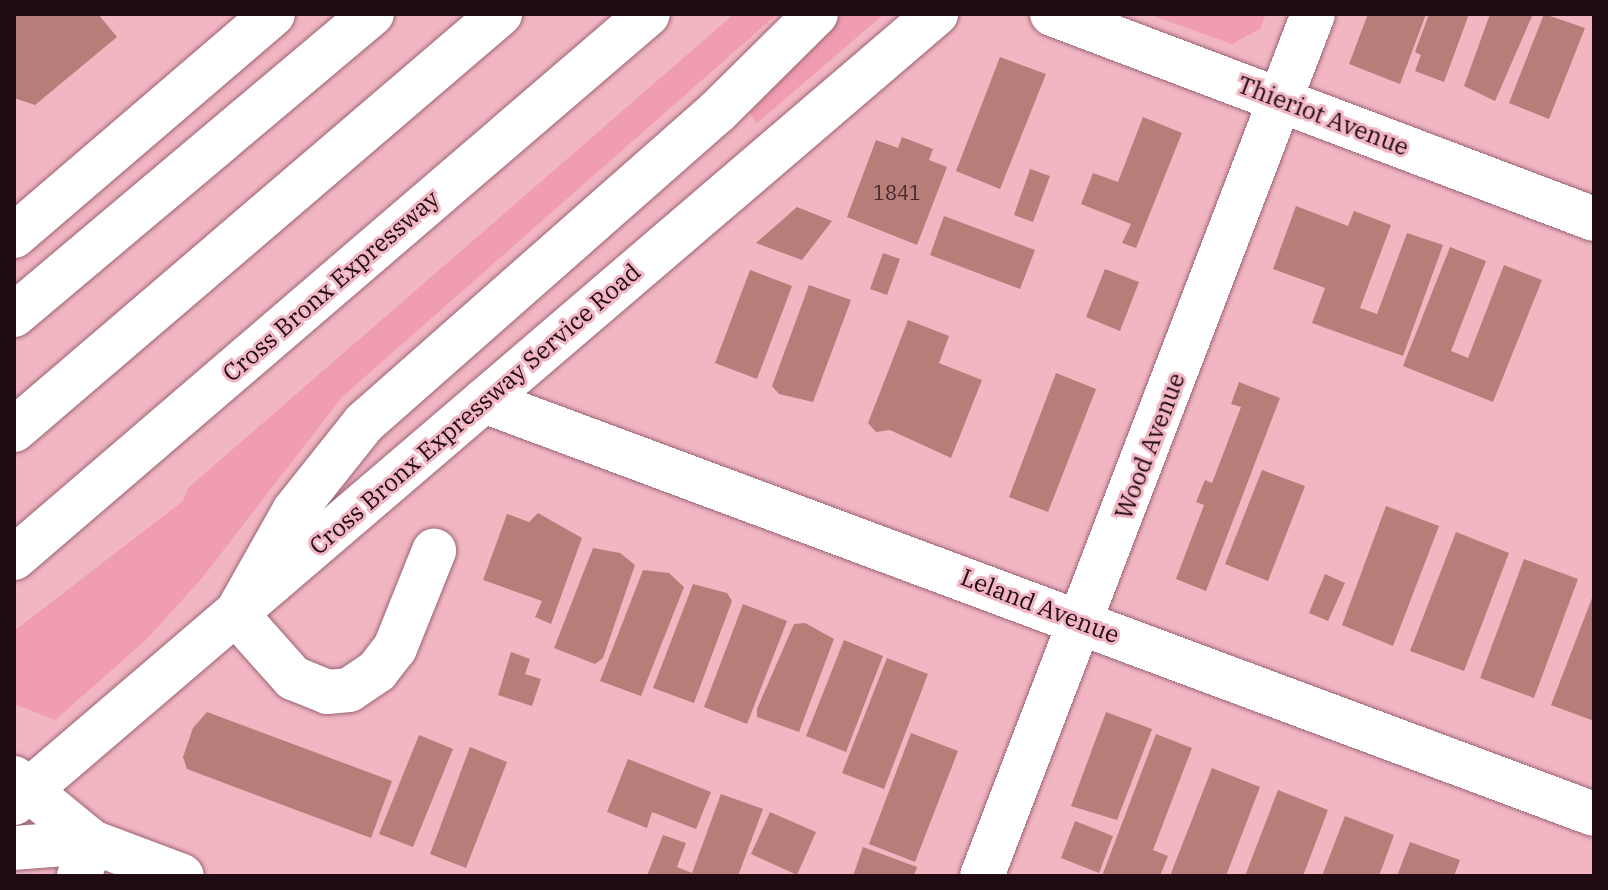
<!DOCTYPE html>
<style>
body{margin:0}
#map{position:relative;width:1608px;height:890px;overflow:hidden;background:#f2b6c3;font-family:"IBM Plex Serif",serif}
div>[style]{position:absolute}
.green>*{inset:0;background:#f09cb1}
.building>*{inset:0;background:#b67d79}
.roads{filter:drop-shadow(0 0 2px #9a6472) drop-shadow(0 0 2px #9a6472)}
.minor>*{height:44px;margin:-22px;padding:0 22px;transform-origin:22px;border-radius:22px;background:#fff}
.major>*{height:44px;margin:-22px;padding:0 22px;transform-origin:22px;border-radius:22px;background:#fff}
.highway>*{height:44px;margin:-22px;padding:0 22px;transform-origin:22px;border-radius:22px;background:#fff}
span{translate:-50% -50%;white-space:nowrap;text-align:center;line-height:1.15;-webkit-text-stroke:6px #f2b6c3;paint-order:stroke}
.number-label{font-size:20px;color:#45282b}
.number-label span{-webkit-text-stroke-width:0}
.street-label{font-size:24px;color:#1f0b11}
.frame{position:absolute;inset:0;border:16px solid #1f0b11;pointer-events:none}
</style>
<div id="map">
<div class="green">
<div style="clip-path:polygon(734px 14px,777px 14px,342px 397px,202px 578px,146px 640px,55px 720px,14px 704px,14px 631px,183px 501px,188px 488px)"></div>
<div style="clip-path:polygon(843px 14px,884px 14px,757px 123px,750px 113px)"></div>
<div style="clip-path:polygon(1148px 14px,1266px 14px,1260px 29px,1232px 44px)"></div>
</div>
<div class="building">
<div style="clip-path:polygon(14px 14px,98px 14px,117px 37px,35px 105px,14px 98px)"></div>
<div style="clip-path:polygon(1368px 14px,1426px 14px,1400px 84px,1349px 64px)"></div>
<div style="clip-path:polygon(1429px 14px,1469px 14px,1444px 82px,1415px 71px,1421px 55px,1415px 52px)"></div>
<div style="clip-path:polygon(1490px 14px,1533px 14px,1495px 101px,1464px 86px)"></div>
<div style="clip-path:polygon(1544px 14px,1585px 28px,1549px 119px,1509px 103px)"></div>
<div style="clip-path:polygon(1000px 57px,1046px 74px,1000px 189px,956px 171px)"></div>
<div style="clip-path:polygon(1143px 117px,1182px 133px,1136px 248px,1122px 243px,1131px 224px,1081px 204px,1093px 173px,1118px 182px)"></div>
<div style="clip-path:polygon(902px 137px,933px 149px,929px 160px,947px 167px,917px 245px,847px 217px,876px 140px,898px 148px)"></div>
<div style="clip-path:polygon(1030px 169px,1050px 176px,1033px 222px,1014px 215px)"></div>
<div style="clip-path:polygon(1296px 206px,1348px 226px,1354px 211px,1391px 225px,1360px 308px,1377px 314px,1407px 233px,1443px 245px,1403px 356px,1312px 323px,1325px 288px,1273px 269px)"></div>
<div style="clip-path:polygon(797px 207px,832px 221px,802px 260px,756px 243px)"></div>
<div style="clip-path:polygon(944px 216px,1035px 250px,1020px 289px,930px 255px)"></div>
<div style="clip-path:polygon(1450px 247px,1486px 261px,1451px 351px,1461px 355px,1468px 358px,1504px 265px,1542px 280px,1493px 402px,1403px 366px)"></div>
<div style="clip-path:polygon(883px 253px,900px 259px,887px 295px,870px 289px)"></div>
<div style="clip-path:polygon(1105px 269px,1139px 282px,1120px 331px,1086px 317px)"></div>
<div style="clip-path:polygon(750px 270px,792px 286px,757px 379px,715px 363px)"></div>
<div style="clip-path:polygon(809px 285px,851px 300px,813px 402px,779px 394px,772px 386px)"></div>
<div style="clip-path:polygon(908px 320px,949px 336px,939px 363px,982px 380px,951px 458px,890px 430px,876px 432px,868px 423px)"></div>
<div style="clip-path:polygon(1056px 373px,1096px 389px,1048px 512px,1009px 497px)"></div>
<div style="clip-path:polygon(1239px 382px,1280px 398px,1206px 591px,1176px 579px,1204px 505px,1196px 502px,1205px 480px,1212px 483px,1241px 407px,1231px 404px)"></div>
<div style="clip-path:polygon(1262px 470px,1305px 486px,1268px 581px,1225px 564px)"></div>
<div style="clip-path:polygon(1386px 506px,1439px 526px,1393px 646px,1342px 625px)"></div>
<div style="clip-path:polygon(538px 513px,582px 538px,551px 624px,535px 617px,542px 601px,483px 580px,507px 514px,529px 522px)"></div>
<div style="clip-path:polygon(1456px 532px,1509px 553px,1464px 671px,1410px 651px)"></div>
<div style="clip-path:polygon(593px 548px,620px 553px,635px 565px,603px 658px,595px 664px,554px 648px)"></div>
<div style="clip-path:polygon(1524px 559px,1578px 579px,1534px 698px,1480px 678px)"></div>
<div style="clip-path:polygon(643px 570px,669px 573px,684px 587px,641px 696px,600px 681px)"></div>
<div style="clip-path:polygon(1325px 574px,1345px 583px,1328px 621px,1309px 613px)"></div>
<div style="clip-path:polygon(693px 584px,727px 593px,732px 601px,694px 703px,653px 688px)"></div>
<div style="clip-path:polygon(1594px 593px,1594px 721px,1551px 705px)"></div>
<div style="clip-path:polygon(743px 604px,787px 621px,747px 724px,704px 707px)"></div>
<div style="clip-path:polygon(805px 623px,834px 639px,799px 732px,757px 717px,757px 709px,794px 624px)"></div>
<div style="clip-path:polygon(844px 640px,883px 656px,846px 752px,806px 736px)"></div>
<div style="clip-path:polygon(511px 652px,530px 659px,525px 674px,541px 679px,532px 706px,498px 695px)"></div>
<div style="clip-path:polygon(887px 658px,928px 674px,884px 789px,842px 773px)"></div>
<div style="clip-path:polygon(207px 712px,392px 781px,371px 838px,187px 769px,183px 757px,193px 728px)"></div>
<div style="clip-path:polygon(1106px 712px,1152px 729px,1117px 820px,1071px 806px)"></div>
<div style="clip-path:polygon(911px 733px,958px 751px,915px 862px,869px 844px)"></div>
<div style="clip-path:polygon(1156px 734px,1192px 748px,1153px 850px,1168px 856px,1160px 876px,1102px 876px)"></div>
<div style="clip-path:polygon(419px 735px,453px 749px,413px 847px,379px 834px)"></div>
<div style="clip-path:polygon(470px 747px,507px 762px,466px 868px,430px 854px)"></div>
<div style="clip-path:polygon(628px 759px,711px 792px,696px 829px,652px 812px,647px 828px,607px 812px)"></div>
<div style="clip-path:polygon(1212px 768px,1260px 787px,1226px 876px,1170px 876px)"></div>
<div style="clip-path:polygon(1278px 790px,1328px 810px,1303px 876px,1245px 876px)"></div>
<div style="clip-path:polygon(721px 794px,763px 809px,738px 876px,647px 876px,663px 835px,686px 843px,677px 867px,692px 873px)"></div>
<div style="clip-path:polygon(770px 812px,816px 832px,797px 875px,751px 854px)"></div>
<div style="clip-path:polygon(1345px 816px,1394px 835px,1379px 876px,1322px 876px)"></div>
<div style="clip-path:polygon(1075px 821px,1113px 836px,1099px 873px,1061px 858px)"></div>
<div style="clip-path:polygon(1410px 842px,1460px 860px,1454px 876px,1397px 876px)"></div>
<div style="clip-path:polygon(863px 847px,917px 867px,914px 876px,853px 876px)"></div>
</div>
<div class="roads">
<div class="minor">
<div style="left:1052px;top:14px;width:579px;rotate:20.72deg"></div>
<div style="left:484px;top:401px;width:1184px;rotate:20.41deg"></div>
<div style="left:236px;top:614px;width:86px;rotate:48.3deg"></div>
<div style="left:293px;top:678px;width:37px;rotate:22deg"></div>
<div style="left:327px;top:692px;width:22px;rotate:-5deg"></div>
<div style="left:349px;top:690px;width:34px;rotate:-34deg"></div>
<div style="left:377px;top:671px;width:29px;rotate:-52deg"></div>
<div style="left:395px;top:648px;width:105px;rotate:-68.1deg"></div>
<div style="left:79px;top:876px;width:36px;rotate:-69deg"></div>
<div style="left:982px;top:876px;width:923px;rotate:-68.99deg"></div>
</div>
<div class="major">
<div style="left:14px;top:236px;width:341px;rotate:-40.6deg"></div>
<div style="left:14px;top:778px;width:101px;rotate:39.4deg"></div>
<div style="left:92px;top:842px;width:96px;rotate:20.7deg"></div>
<div style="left:14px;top:803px;width:1214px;rotate:-40.56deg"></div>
<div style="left:14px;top:848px;width:78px;rotate:-4.4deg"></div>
</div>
<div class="highway">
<div style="left:14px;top:315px;width:468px;rotate:-40.1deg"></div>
<div style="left:14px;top:430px;width:640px;rotate:-40.56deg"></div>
<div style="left:14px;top:558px;width:835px;rotate:-40.63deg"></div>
<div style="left:236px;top:614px;width:118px;rotate:-60.6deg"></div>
<div style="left:294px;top:511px;width:112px;rotate:-51.5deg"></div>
<div style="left:364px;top:423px;width:470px;rotate:-41.4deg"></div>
<div style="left:717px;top:112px;width:139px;rotate:-44.7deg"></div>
</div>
</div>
<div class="number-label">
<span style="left:897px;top:192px">1841</span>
</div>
<div class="street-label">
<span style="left:1323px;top:116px;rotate:21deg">Thieriot Avenue</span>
<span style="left:331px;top:286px;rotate:-41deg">Cross Bronx Expressway</span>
<span style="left:475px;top:409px;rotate:-41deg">Cross Bronx Expressway Service Road</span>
<span style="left:1150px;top:446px;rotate:-69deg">Wood Avenue</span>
<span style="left:1040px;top:606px;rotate:21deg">Leland Avenue</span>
</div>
<div class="frame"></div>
</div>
